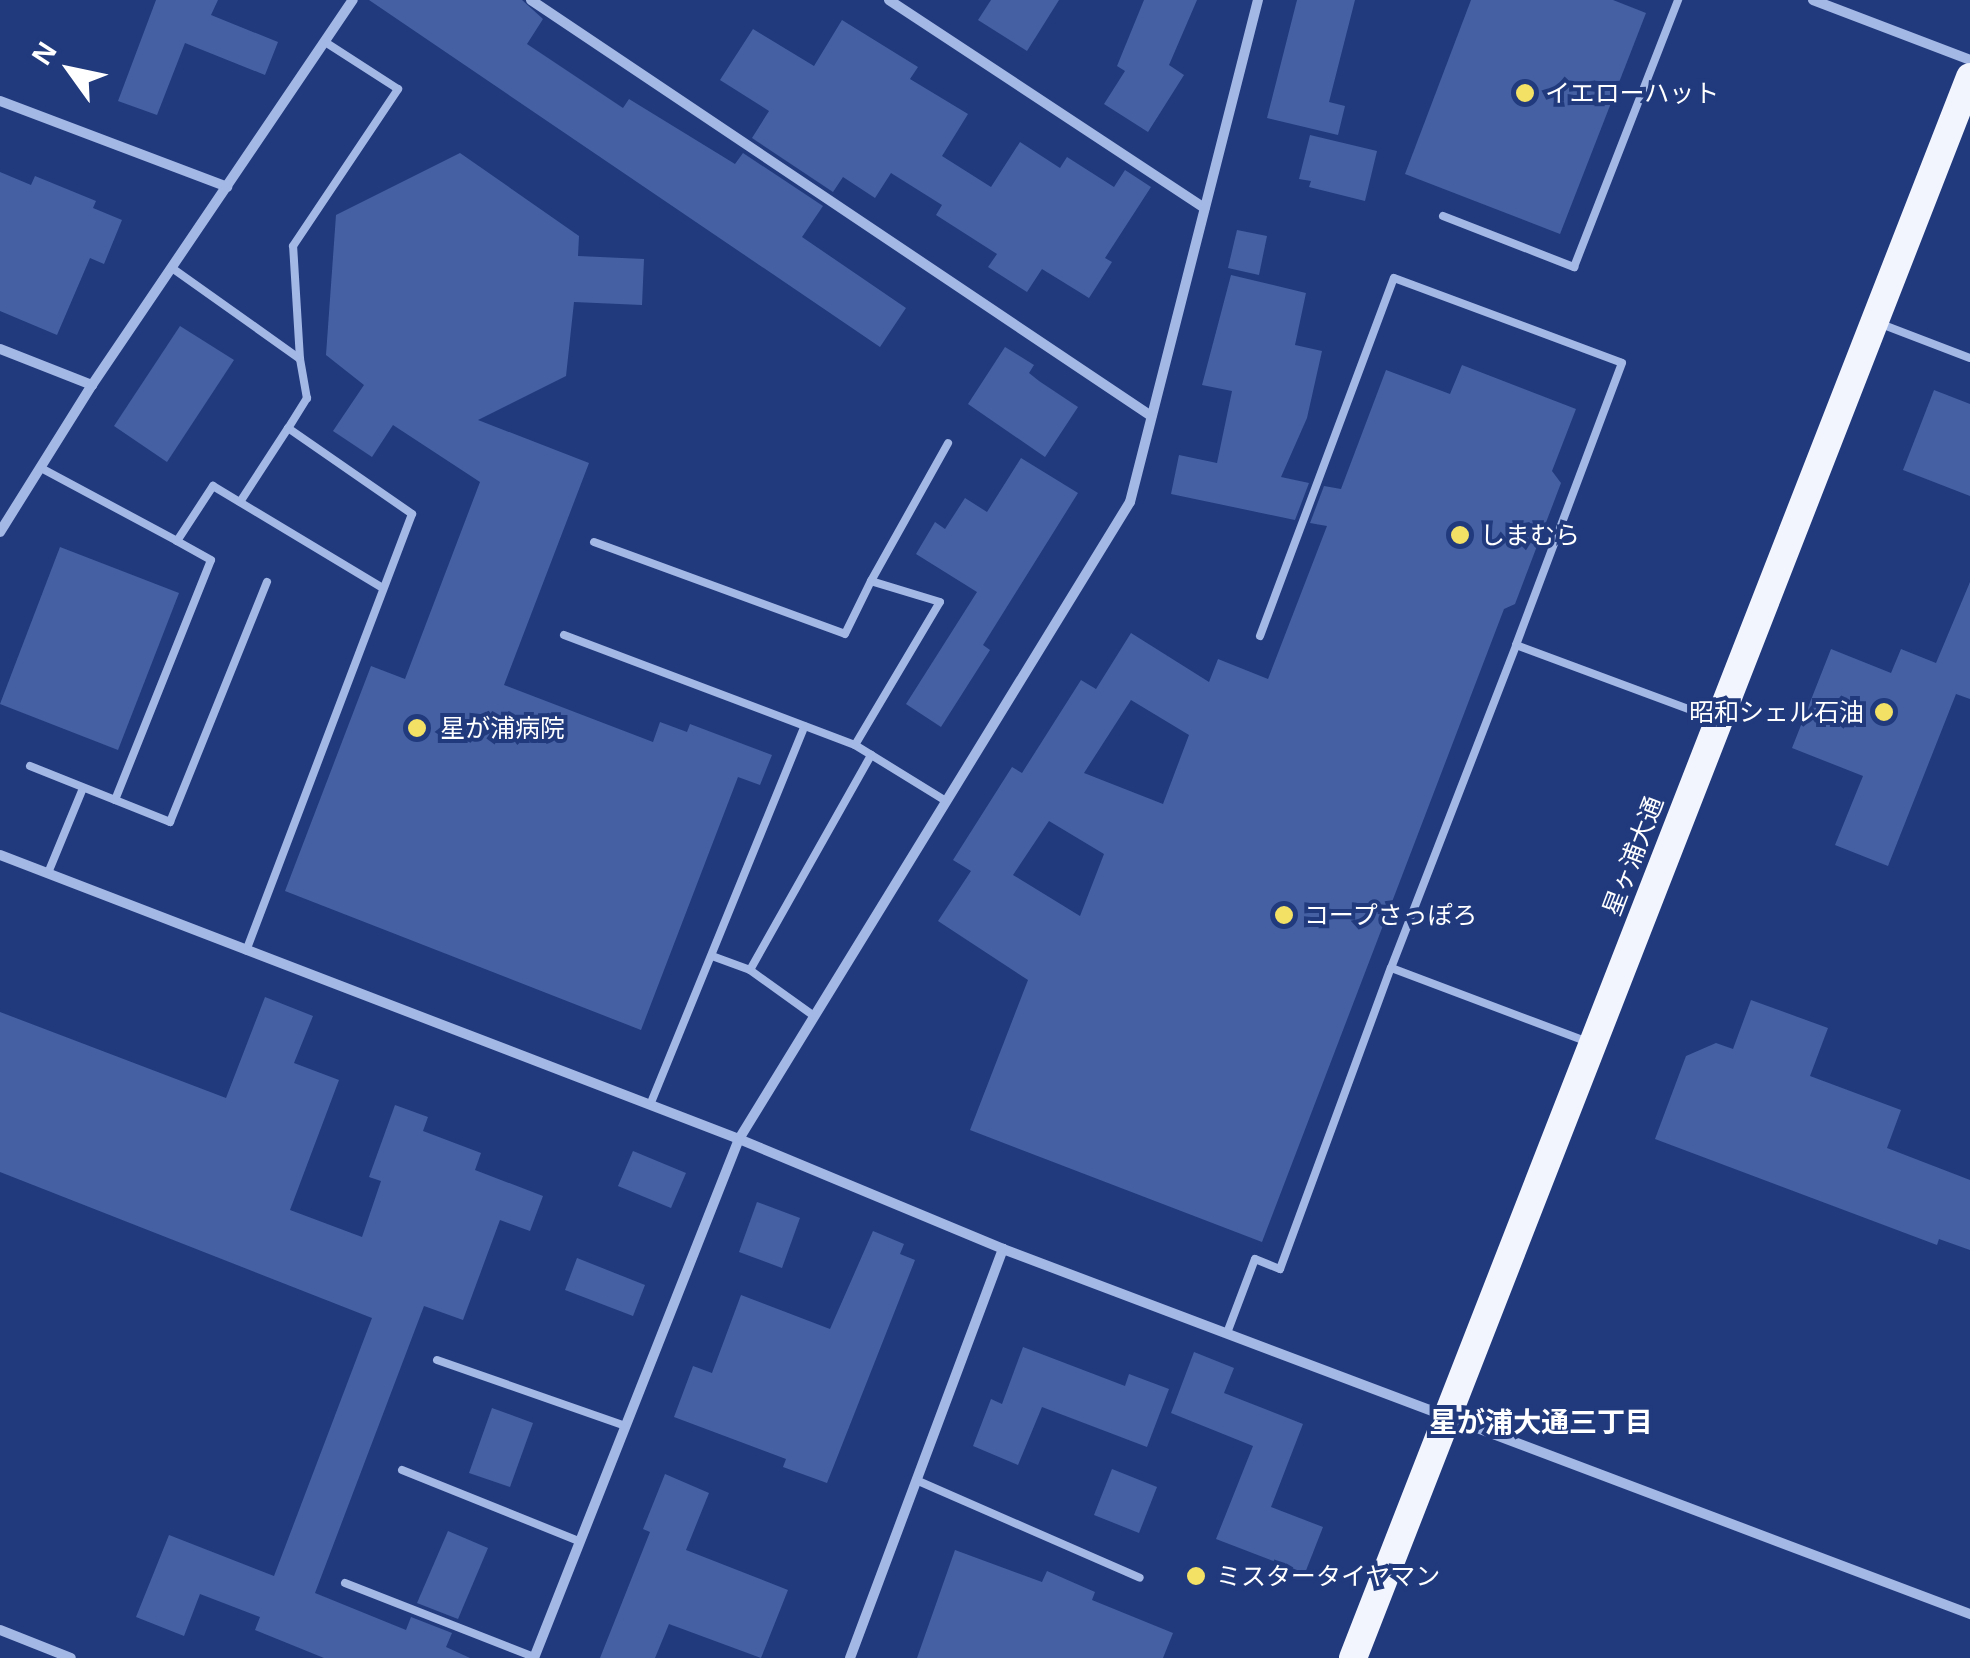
<!DOCTYPE html>
<meta charset="utf-8">
<style>
body{margin:0}
#map{position:relative;width:1970px;height:1658px;overflow:hidden;background:#213a7d;font-family:Helvetica,"Noto Sans JP",sans-serif}
div>[style]{position:absolute}
.building>*{inset:0;background:#4561a4}
.service>*{height:8px;margin:-4px;padding:0 4px;transform-origin:4px;border-radius:4px;background:#a4b8e6}
.minor>*{height:10px;margin:-5px;padding:0 5px;transform-origin:5px;border-radius:5px;background:#a4b8e6}
.trunk>*{height:28px;margin:-14px;padding:0 14px;transform-origin:14px;border-radius:14px;background:#f2f5fe}
.dots>*{width:28px;height:28px;translate:-50% -50%;box-sizing:border-box;border:5px solid #213a7d;border-radius:50%}
span{translate:-50% -50%;white-space:nowrap;text-align:center;line-height:1.15;-webkit-text-stroke:8px #213a7d;paint-order:stroke}
.poi-label{font-size:25px;color:#fff}
.left{translate:0 -50%;text-align:left}
.right{translate:-100% -50%;text-align:right}
.street-label{font-size:25px;color:#fff}
.neighbourhood-label{font-size:28px;color:#fff;font-weight:700}
.north{position:absolute;left:20px;top:20px;width:100px;height:100px;-webkit-text-stroke:8px #213a7d;paint-order:stroke;rotate:303deg;font-size:28px;font-weight:700;line-height:40px;text-align:center;color:#fff}
.north::after{content:'';display:block;margin:auto;width:35px;height:45px;background:#fff;clip-path:polygon(50% 0,100% 100%,50% 72%,0 100%)}
</style>
<div id="map">
<div class="building">
<div style="clip-path:polygon(156px 0,218px 0,211px 15px,278px 42px,265px 75px,185px 43px,157px 115px,118px 101px)"></div>
<div style="clip-path:polygon(369px 0,522px 0,543px 19px,527px 44px,623px 108px,629px 99px,735px 164px,743px 153px,823px 206px,802px 237px,906px 308px,880px 347px)"></div>
<div style="clip-path:polygon(991px 0,1059px 0,1027px 51px,978px 20px)"></div>
<div style="clip-path:polygon(1144px 0,1197px 0,1169px 65px,1184px 75px,1148px 132px,1104px 104px,1125px 71px,1117px 66px)"></div>
<div style="clip-path:polygon(1297px 0,1355px 0,1329px 102px,1345px 106px,1338px 135px,1267px 118px)"></div>
<div style="clip-path:polygon(1471px 0,1613px 0,1646px 13px,1560px 234px,1405px 174px)"></div>
<div style="clip-path:polygon(842px 20px,918px 67px,910px 79px,968px 114px,942px 156px,991px 187px,1020px 142px,1060px 168px,1067px 157px,1114px 187px,1125px 170px,1151px 187px,1105px 258px,1112px 262px,1089px 298px,1042px 269px,1027px 292px,988px 267px,997px 254px,936px 215px,942px 205px,891px 173px,875px 198px,843px 177px,833px 192px,752px 138px,769px 111px,720px 80px,753px 29px,814px 66px)"></div>
<div style="clip-path:polygon(1310px 135px,1377px 151px,1365px 201px,1309px 187px,1311px 181px,1299px 179px)"></div>
<div style="clip-path:polygon(460px 153px,579px 236px,578px 256px,644px 259px,642px 305px,574px 302px,566px 376px,478px 420px,589px 463px,504px 685px,653px 742px,660px 722px,687px 732px,690px 724px,772px 755px,760px 785px,738px 777px,641px 1030px,285px 891px,371px 666px,405px 679px,480px 482px,393px 425px,372px 457px,333px 431px,364px 385px,326px 355px,336px 215px)"></div>
<div style="clip-path:polygon(0 172px,31px 185px,35px 176px,96px 201px,93px 208px,122px 220px,104px 264px,90px 258px,57px 335px,0 311px)"></div>
<div style="clip-path:polygon(1237px 230px,1267px 236px,1259px 275px,1228px 268px)"></div>
<div style="clip-path:polygon(1231px 275px,1306px 293px,1295px 345px,1322px 351px,1307px 418px,1281px 477px,1309px 483px,1295px 520px,1171px 494px,1179px 455px,1217px 463px,1232px 391px,1202px 385px)"></div>
<div style="clip-path:polygon(180px 326px,234px 360px,167px 462px,114px 426px)"></div>
<div style="clip-path:polygon(1005px 347px,1034px 365px,1029px 373px,1039px 381px,1078px 407px,1045px 457px,968px 404px)"></div>
<div style="clip-path:polygon(evenodd,1462px 365px,1576px 409px,1552px 471px,1561px 483px,1515px 604px,1504px 609px,1262px 1242px,970px 1130px,1028px 980px,938px 921px,971px 871px,953px 860px,1012px 767px,1022px 773px,1081px 680px,1096px 689px,1131px 633px,1209px 682px,1218px 659px,1268px 679px,1327px 526px,1310px 523px,1324px 486px,1341px 489px,1386px 370px,1450px 394px,1462px 365px,1131px 700px,1189px 735px,1163px 804px,1084px 773px,1131px 700px,1462px 365px,1049px 821px,1104px 854px,1080px 916px,1013px 875px,1049px 821px)"></div>
<div style="clip-path:polygon(1934px 390px,1970px 404px,1970px 496px,1903px 470px)"></div>
<div style="clip-path:polygon(1021px 458px,1078px 493px,983px 645px,990px 650px,941px 727px,906px 704px,977px 592px,916px 554px,935px 522px,945px 529px,965px 498px,987px 512px)"></div>
<div style="clip-path:polygon(60px 547px,179px 593px,118px 750px,0 704px)"></div>
<div style="clip-path:polygon(1970px 582px,1970px 699px,1956px 694px,1888px 866px,1835px 845px,1863px 776px,1792px 748px,1831px 649px,1891px 673px,1901px 649px,1936px 663px)"></div>
<div style="clip-path:polygon(265px 997px,313px 1016px,294px 1063px,339px 1080px,290px 1210px,362px 1237px,381px 1181px,369px 1177px,395px 1105px,428px 1117px,423px 1131px,481px 1153px,475px 1170px,543px 1196px,530px 1231px,500px 1220px,463px 1320px,424px 1306px,315px 1593px,406px 1630px,411px 1617px,452px 1633px,446px 1647px,470px 1658px,324px 1658px,255px 1630px,260px 1617px,200px 1594px,184px 1636px,136px 1617px,169px 1535px,274px 1576px,372px 1318px,0 1172px,0 1012px,226px 1098px)"></div>
<div style="clip-path:polygon(1751px 1000px,1828px 1028px,1810px 1076px,1901px 1110px,1887px 1148px,1970px 1180px,1970px 1250px,1939px 1239px,1937px 1245px,1655px 1139px,1686px 1056px,1716px 1043px,1733px 1049px)"></div>
<div style="clip-path:polygon(633px 1151px,686px 1173px,671px 1208px,618px 1186px)"></div>
<div style="clip-path:polygon(757px 1202px,800px 1218px,782px 1268px,739px 1252px)"></div>
<div style="clip-path:polygon(873px 1231px,904px 1244px,900px 1254px,915px 1260px,827px 1483px,783px 1467px,786px 1459px,674px 1417px,693px 1366px,712px 1373px,741px 1295px,830px 1329px)"></div>
<div style="clip-path:polygon(577px 1258px,645px 1285px,633px 1316px,565px 1290px)"></div>
<div style="clip-path:polygon(1023px 1347px,1125px 1386px,1129px 1374px,1169px 1389px,1147px 1447px,1042px 1407px,1018px 1465px,973px 1446px,991px 1399px,1002px 1404px)"></div>
<div style="clip-path:polygon(1194px 1352px,1234px 1368px,1224px 1393px,1303px 1424px,1271px 1507px,1323px 1527px,1305px 1573px,1216px 1539px,1253px 1446px,1171px 1413px)"></div>
<div style="clip-path:polygon(492px 1408px,533px 1423px,510px 1487px,469px 1473px)"></div>
<div style="clip-path:polygon(1112px 1469px,1157px 1487px,1139px 1533px,1094px 1515px)"></div>
<div style="clip-path:polygon(665px 1474px,709px 1493px,686px 1550px,788px 1590px,761px 1658px,669px 1624px,655px 1658px,600px 1658px,650px 1532px,643px 1529px)"></div>
<div style="clip-path:polygon(448px 1531px,488px 1548px,458px 1619px,417px 1603px)"></div>
<div style="clip-path:polygon(955px 1550px,1042px 1582px,1047px 1571px,1095px 1592px,1092px 1600px,1173px 1633px,1163px 1658px,917px 1658px)"></div>
</div>
<div class="service">
<div style="left:1443px;top:216px;width:141px;rotate:21.3deg"></div>
<div style="left:1574px;top:267px;width:287px;rotate:-68.7deg"></div>
<div style="left:172px;top:268px;width:157px;rotate:35.4deg"></div>
<div style="left:300px;top:359px;width:40px;rotate:80deg"></div>
<div style="left:307px;top:398px;width:36px;rotate:122deg"></div>
<div style="left:288px;top:428px;width:151px;rotate:34.7deg"></div>
<div style="left:412px;top:514px;width:467px;rotate:110.8deg"></div>
<div style="left:1881px;top:324px;width:95px;rotate:20.9deg"></div>
<div style="left:300px;top:359px;width:113px;rotate:-93.5deg"></div>
<div style="left:293px;top:246px;width:189px;rotate:-56.2deg"></div>
<div style="left:398px;top:89px;width:87px;rotate:-147.2deg"></div>
<div style="left:41px;top:468px;width:154px;rotate:28.2deg"></div>
<div style="left:177px;top:541px;width:66px;rotate:-56.8deg"></div>
<div style="left:213px;top:486px;width:198px;rotate:31deg"></div>
<div style="left:240px;top:502px;width:88px;rotate:-57deg"></div>
<div style="left:594px;top:542px;width:267px;rotate:20.1deg"></div>
<div style="left:845px;top:634px;width:59px;rotate:-63.9deg"></div>
<div style="left:564px;top:635px;width:311px;rotate:20.7deg"></div>
<div style="left:855px;top:745px;width:107px;rotate:31.6deg"></div>
<div style="left:1260px;top:636px;width:382px;rotate:-69.5deg"></div>
<div style="left:1394px;top:278px;width:243px;rotate:20.4deg"></div>
<div style="left:1622px;top:363px;width:301px;rotate:110.6deg"></div>
<div style="left:855px;top:745px;width:166px;rotate:-59.3deg"></div>
<div style="left:940px;top:602px;width:72px;rotate:-163.1deg"></div>
<div style="left:871px;top:581px;width:158px;rotate:-60.8deg"></div>
<div style="left:30px;top:766px;width:151px;rotate:21.8deg"></div>
<div style="left:170px;top:822px;width:259px;rotate:-68deg"></div>
<div style="left:115px;top:800px;width:258px;rotate:-68.2deg"></div>
<div style="left:211px;top:560px;width:39px;rotate:-151deg"></div>
<div style="left:48px;top:873px;width:92px;rotate:-67.6deg"></div>
<div style="left:712px;top:956px;width:40px;rotate:20.2deg"></div>
<div style="left:750px;top:970px;width:247px;rotate:-60.6deg"></div>
<div style="left:750px;top:970px;width:79px;rotate:35.7deg"></div>
<div style="left:1588px;top:1042px;width:210px;rotate:-159.4deg"></div>
<div style="left:1391px;top:968px;width:346px;rotate:-68.8deg"></div>
<div style="left:1516px;top:645px;width:209px;rotate:20.4deg"></div>
<div style="left:650px;top:1105px;width:409px;rotate:-67.8deg"></div>
<div style="left:1227px;top:1333px;width:79px;rotate:-69.3deg"></div>
<div style="left:1255px;top:1259px;width:27px;rotate:22deg"></div>
<div style="left:1280px;top:1269px;width:321px;rotate:-69.8deg"></div>
<div style="left:437px;top:1360px;width:199px;rotate:19.3deg"></div>
<div style="left:402px;top:1470px;width:191px;rotate:21.9deg"></div>
<div style="left:916px;top:1480px;width:244px;rotate:23.6deg"></div>
<div style="left:345px;top:1583px;width:203px;rotate:21.4deg"></div>
</div>
<div class="minor">
<div style="left:531px;top:0;width:747px;rotate:33.86deg"></div>
<div style="left:889px;top:0;width:378px;rotate:33.4deg"></div>
<div style="left:1813px;top:0;width:168px;rotate:20.9deg"></div>
<div style="left:0;top:101px;width:243px;rotate:20.7deg"></div>
<div style="left:0;top:349px;width:99px;rotate:21.4deg"></div>
<div style="left:0;top:532px;width:173px;rotate:-58deg"></div>
<div style="left:92px;top:385px;width:465px;rotate:-55.9deg"></div>
<div style="left:0;top:855px;width:792px;rotate:21.02deg"></div>
<div style="left:739px;top:1139px;width:286px;rotate:22.6deg"></div>
<div style="left:1003px;top:1249px;width:1034px;rotate:20.68deg"></div>
<div style="left:0;top:1630px;width:76px;rotate:21.5deg"></div>
<div style="left:534px;top:1658px;width:558px;rotate:-68.45deg"></div>
<div style="left:739px;top:1139px;width:747px;rotate:-58.46deg"></div>
<div style="left:1130px;top:502px;width:518px;rotate:-75.7deg"></div>
<div style="left:850px;top:1658px;width:437px;rotate:-69.5deg"></div>
</div>
<div class="trunk">
<div style="left:1353px;top:1658px;width:1697px;rotate:-68.68deg"></div>
</div>
<div class="dots">
<div style="left:1525px;top:93px;background:#f3e165"></div>
<div style="left:1460px;top:535px;background:#f3e165"></div>
<div style="left:1884px;top:712px;background:#f3e165"></div>
<div style="left:417px;top:728px;background:#f3e165"></div>
<div style="left:1284px;top:915px;background:#f3e165"></div>
<div style="left:1196px;top:1576px;background:#f3e165"></div>
</div>
<div class="poi-label">
<span class="left" style="left:1545px;top:93px">イエローハット</span>
<span class="left" style="left:1480px;top:535px">しまむら</span>
<span class="right" style="left:1864px;top:712px">昭和シェル石油</span>
<span class="left" style="left:440px;top:728px">星が浦病院</span>
<span class="left" style="left:1304px;top:915px">コープさっぽろ</span>
<span class="left" style="left:1216px;top:1576px">ミスタータイヤマン</span>
</div>
<div class="street-label">
<span style="left:1633px;top:856px;rotate:-69deg">星ヶ浦大通</span>
</div>
<div class="neighbourhood-label">
<span style="left:1541px;top:1423px">星が浦大通三丁目</span>
</div>
<div class="north">N</div>
</div>
